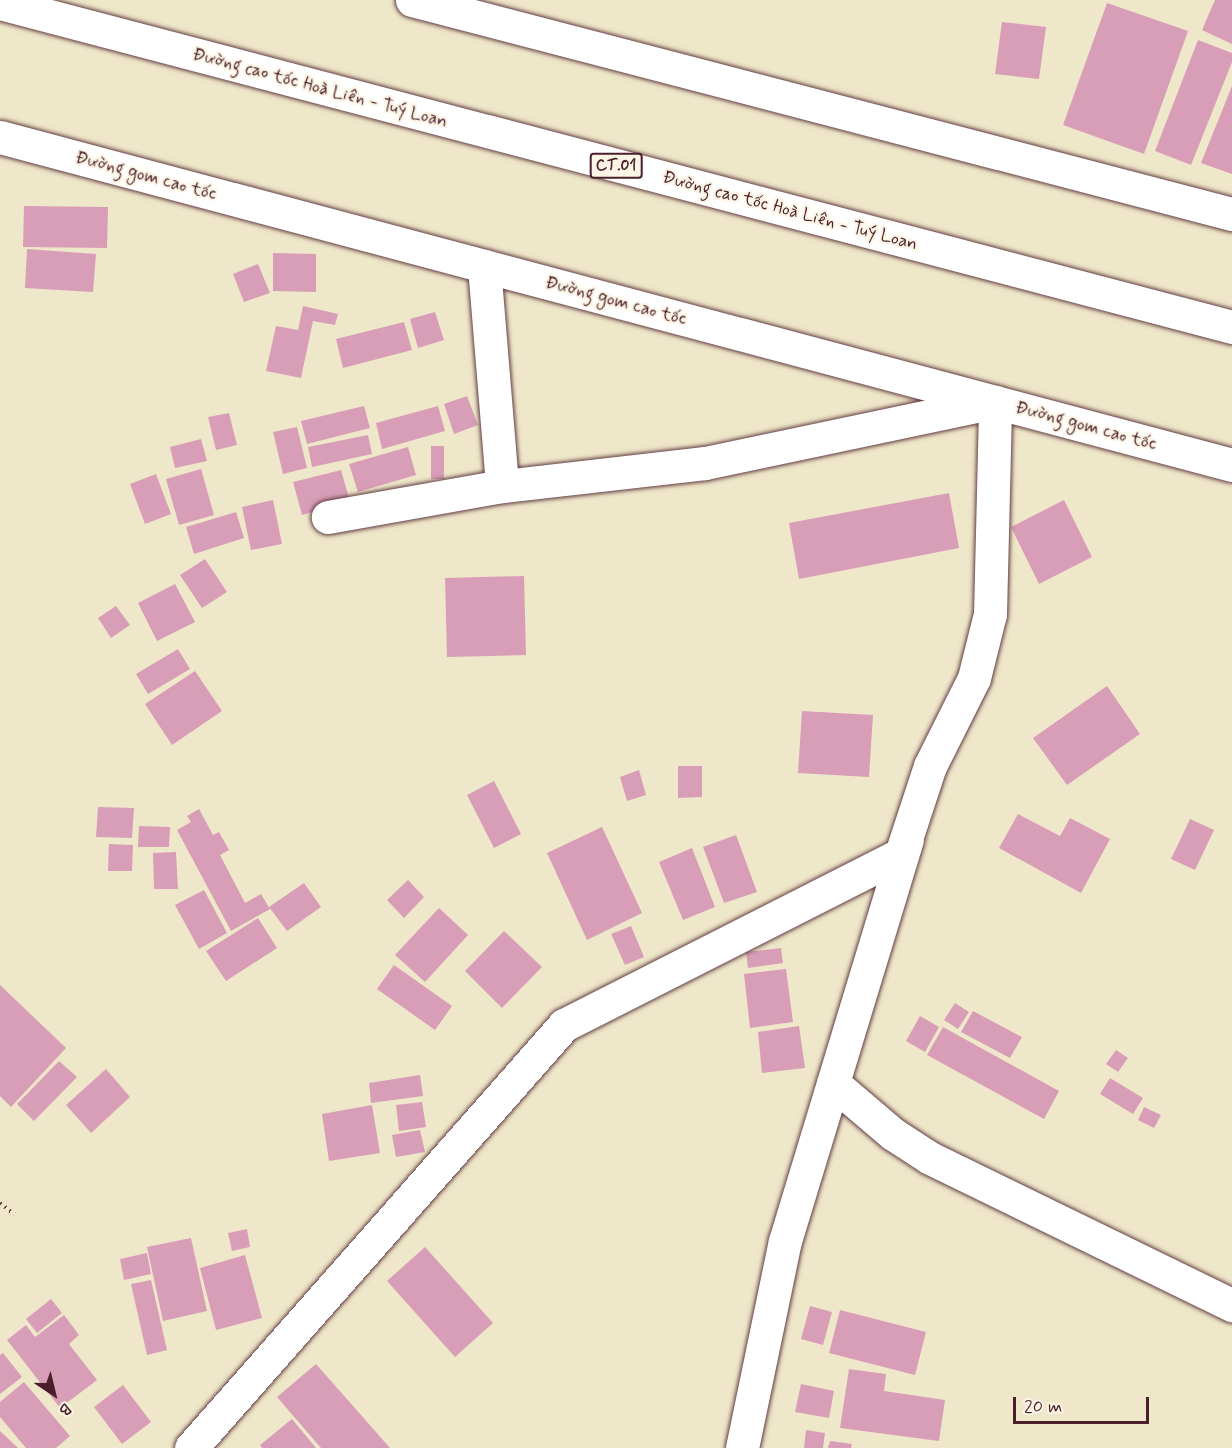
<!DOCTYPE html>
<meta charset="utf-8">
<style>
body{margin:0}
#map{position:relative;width:1232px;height:1448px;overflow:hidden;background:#efe7c9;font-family:Mynerve,sans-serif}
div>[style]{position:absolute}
.building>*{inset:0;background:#d99eb7}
.path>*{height:4px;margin-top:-2px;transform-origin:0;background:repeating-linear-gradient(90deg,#633d43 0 1.5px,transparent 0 6px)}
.roads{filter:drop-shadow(0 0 2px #633d43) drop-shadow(0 0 2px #633d43)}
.minor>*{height:33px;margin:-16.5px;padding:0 16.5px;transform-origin:16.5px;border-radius:16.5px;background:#fff}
.secondary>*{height:33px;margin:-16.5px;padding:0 16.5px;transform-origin:16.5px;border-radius:16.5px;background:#fff}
.motorway>*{height:33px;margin:-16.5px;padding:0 16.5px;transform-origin:16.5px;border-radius:16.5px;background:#fff}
span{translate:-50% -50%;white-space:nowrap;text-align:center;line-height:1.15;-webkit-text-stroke:4.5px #fcf5e5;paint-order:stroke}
.shield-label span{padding:2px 4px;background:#fcf5e5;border:2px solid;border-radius:4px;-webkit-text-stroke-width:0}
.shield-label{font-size:16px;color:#4a1f2b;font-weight:700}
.street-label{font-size:18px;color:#4a1f2b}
.north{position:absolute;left:24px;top:1364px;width:60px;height:60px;-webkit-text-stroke:4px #fcf5e5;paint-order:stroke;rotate:145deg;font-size:16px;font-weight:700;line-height:24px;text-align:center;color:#4a1f2b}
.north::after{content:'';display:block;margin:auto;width:21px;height:27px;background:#4a1f2b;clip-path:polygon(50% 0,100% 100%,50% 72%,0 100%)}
.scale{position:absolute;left:1013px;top:1397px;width:136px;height:27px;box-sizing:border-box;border:3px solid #4a1f2b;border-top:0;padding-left:8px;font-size:18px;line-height:21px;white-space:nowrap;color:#4a1f2b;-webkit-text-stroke:4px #fcf5e5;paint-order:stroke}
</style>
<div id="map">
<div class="building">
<div style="clip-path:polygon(1215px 0,1232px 0,1232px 44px,1202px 30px)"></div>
<div style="clip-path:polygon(1107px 3px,1188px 31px,1144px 154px,1063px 125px)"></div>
<div style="clip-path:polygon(1002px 22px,1046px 27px,1039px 79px,995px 74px)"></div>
<div style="clip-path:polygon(1198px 40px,1232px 53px,1232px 62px,1191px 165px,1155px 151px)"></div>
<div style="clip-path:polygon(1232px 86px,1232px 174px,1201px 163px)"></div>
<div style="clip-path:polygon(24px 206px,108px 207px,107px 248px,23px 247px)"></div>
<div style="clip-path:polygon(27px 249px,96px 254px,93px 292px,25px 288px)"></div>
<div style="clip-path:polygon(273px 253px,316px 254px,316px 292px,273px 291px)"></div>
<div style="clip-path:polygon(258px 264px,270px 293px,244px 302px,233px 274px)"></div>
<div style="clip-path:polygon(303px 306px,338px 314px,335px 325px,313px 321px,301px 378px,266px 371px,276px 326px,298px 330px)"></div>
<div style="clip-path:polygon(435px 312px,444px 340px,418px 348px,410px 319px)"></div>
<div style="clip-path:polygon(404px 322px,412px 350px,343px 368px,336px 339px)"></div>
<div style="clip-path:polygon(467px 396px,478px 425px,454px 434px,444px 404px)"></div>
<div style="clip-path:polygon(364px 406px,370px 428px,307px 444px,301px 421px)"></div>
<div style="clip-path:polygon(438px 406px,445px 431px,382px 449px,376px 423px)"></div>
<div style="clip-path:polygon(229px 413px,237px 445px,216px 450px,208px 417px)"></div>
<div style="clip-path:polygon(297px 427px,307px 468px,283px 474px,273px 432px)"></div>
<div style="clip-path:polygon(368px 435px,372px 454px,312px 467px,308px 447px)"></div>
<div style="clip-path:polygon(201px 439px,207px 461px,175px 468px,170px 447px)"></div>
<div style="clip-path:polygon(431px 446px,444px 446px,444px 479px,431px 479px)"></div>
<div style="clip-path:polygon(408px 447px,416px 475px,358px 492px,349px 464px)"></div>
<div style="clip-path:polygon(201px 469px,214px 515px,179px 525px,166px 479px)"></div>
<div style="clip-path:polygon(341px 470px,350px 502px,302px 515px,293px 482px)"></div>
<div style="clip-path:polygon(156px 474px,171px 514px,145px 524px,130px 484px)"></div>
<div style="clip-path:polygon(949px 493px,959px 548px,799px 579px,789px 523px)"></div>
<div style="clip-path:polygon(273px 500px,282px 544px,251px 550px,242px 507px)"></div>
<div style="clip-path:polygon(1064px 500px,1092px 557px,1039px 584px,1011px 527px)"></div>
<div style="clip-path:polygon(236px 512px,244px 538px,194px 554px,186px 527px)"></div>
<div style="clip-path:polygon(205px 559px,227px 592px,202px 608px,180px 575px)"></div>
<div style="clip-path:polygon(524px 576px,526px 655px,447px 657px,445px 578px)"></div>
<div style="clip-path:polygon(175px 584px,195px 622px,157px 641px,138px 603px)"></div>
<div style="clip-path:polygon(116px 606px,130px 625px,111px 638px,98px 618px)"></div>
<div style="clip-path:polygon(178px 649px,190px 669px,148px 694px,136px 674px)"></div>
<div style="clip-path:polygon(195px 671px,222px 711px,172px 745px,145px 704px)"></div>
<div style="clip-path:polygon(1107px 686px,1140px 734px,1067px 785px,1033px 738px)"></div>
<div style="clip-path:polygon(802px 711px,873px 715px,869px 777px,798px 773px)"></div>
<div style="clip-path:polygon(678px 766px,702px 766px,702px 797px,678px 798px)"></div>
<div style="clip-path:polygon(639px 770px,646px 795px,627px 801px,620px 777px)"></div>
<div style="clip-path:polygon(494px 781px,521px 834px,494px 848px,467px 795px)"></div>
<div style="clip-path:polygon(98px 807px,134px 808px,132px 838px,96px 837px)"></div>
<div style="clip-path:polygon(199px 809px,213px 835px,219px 832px,229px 850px,220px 855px,245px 903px,261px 894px,270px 909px,231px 931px,177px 830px,191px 822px,187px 816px)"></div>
<div style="clip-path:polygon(1018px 814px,1060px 836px,1070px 818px,1110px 839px,1081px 893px,999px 848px)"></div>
<div style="clip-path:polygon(1190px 819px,1214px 830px,1195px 870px,1171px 859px)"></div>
<div style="clip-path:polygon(139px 826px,170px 827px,169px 847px,138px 847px)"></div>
<div style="clip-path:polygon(602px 827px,642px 913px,587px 940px,547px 853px)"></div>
<div style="clip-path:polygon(736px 835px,757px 892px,724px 903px,703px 847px)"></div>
<div style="clip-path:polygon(109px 844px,133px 845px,132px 871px,108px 871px)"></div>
<div style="clip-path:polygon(692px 848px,715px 907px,683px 920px,659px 862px)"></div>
<div style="clip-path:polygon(176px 852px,178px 889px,154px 889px,153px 853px)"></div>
<div style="clip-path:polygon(408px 880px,424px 897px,404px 918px,387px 900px)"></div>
<div style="clip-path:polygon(304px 883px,321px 907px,287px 931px,269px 907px)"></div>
<div style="clip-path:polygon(204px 890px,227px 933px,199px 949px,175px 905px)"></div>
<div style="clip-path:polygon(439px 908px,468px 935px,425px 982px,395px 955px)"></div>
<div style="clip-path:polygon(258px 918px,277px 948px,226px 981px,206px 951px)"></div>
<div style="clip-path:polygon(631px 926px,644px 957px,625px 965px,611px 934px)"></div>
<div style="clip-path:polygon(504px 931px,542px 967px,502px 1008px,465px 971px)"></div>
<div style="clip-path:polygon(781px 948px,783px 963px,748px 968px,746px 952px)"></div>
<div style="clip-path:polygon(394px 965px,452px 1006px,435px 1030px,377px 989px)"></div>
<div style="clip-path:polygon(786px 969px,793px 1022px,750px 1028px,744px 974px)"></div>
<div style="clip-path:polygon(0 985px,66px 1048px,11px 1107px,0 1096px)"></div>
<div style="clip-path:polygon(955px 1003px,969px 1012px,958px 1029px,944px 1020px)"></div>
<div style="clip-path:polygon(973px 1011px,1022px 1037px,1010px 1058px,961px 1032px)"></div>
<div style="clip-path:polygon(920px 1016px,939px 1027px,925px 1052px,906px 1041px)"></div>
<div style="clip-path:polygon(799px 1026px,805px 1068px,762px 1073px,758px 1032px)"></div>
<div style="clip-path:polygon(943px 1027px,1059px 1091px,1044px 1119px,927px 1055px)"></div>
<div style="clip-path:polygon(1116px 1050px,1128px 1058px,1118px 1072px,1106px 1064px)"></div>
<div style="clip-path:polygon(59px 1061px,77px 1077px,34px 1121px,17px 1104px)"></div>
<div style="clip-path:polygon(106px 1069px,130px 1097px,91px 1133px,66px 1105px)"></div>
<div style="clip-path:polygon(420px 1075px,423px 1096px,371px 1103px,369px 1083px)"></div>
<div style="clip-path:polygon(1110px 1078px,1143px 1098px,1133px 1114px,1100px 1094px)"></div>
<div style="clip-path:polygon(422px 1102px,426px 1127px,399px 1131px,396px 1105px)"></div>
<div style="clip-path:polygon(372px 1105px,380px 1153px,329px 1161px,322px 1114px)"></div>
<div style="clip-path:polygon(1144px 1107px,1161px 1115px,1154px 1128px,1138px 1120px)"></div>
<div style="clip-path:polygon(420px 1130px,425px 1152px,396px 1157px,392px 1135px)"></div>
<div style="clip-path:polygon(247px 1229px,250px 1247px,232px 1251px,228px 1233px)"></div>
<div style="clip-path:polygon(191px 1238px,207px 1311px,163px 1321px,147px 1247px)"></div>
<div style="clip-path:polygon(425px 1247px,493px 1323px,455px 1357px,387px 1281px)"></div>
<div style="clip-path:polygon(147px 1253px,151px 1274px,124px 1280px,120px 1259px)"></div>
<div style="clip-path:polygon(245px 1255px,262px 1318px,216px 1330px,200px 1268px)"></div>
<div style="clip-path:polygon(151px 1280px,167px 1350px,147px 1355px,131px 1284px)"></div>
<div style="clip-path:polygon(51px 1299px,62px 1313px,37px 1333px,26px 1319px)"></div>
<div style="clip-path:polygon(810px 1306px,832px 1312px,823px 1345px,801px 1339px)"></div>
<div style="clip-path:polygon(840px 1310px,926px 1332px,915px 1375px,829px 1353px)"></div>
<div style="clip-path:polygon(64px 1315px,79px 1335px,69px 1344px,97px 1380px,60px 1408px,7px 1340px,26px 1325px,35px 1337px)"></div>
<div style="clip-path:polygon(3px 1353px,22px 1377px,0 1394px,0 1355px)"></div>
<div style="clip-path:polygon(316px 1364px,390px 1448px,321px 1448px,277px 1397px)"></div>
<div style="clip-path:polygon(849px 1369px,886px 1374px,884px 1391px,945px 1400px,939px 1441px,840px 1428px)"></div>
<div style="clip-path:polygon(24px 1382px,70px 1436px,56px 1448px,26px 1448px,0 1417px,0 1402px)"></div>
<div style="clip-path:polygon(801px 1384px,834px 1391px,829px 1418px,795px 1412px)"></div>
<div style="clip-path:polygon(123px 1385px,151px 1422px,122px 1444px,94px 1407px)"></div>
<div style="clip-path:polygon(292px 1419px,316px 1448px,262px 1448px,260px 1445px)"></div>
<div style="clip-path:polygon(806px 1430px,825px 1433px,823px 1448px,804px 1448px)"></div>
<div style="clip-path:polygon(0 1431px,18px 1448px,0 1448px)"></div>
<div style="clip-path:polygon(830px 1441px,852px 1444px,851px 1448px,828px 1448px)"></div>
</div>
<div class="path">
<div style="left:0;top:1203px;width:18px;rotate:38deg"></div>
</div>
<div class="roads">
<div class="minor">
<div style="left:484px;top:266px;width:221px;rotate:85.3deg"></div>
<div style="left:833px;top:1083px;width:79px;rotate:40.4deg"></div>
<div style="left:893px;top:1134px;width:44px;rotate:33deg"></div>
<div style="left:930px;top:1158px;width:336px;rotate:26deg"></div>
<div style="left:191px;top:1448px;width:564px;rotate:-48.59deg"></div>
<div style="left:564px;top:1025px;width:378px;rotate:-26.9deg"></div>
<div style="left:901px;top:854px;width:93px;rotate:-71.8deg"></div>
<div style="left:930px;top:766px;width:98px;rotate:-63.4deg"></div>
<div style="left:974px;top:678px;width:66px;rotate:-76deg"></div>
<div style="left:990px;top:614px;width:212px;rotate:-88.6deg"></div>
<div style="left:995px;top:402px;width:296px;rotate:168.1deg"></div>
<div style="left:705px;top:463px;width:204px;rotate:173.5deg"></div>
<div style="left:502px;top:486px;width:177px;rotate:169.9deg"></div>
<div style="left:742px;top:1448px;width:211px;rotate:-78.3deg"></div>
<div style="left:785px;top:1241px;width:419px;rotate:-73.1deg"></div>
</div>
<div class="secondary">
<div style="left:0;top:137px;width:1275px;rotate:14.91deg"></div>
</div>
<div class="motorway">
<div style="left:412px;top:0;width:847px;rotate:14.63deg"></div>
<div style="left:0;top:3px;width:1274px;rotate:14.73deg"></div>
</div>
</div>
<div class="shield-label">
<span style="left:616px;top:166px">CT.01</span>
</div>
<div class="street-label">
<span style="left:320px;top:88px;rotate:15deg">Đường cao tốc Hoà Liên - Tuý Loan</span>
<span style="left:146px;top:176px;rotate:15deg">Đường gom cao tốc</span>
<span style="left:790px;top:211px;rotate:15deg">Đường cao tốc Hoà Liên - Tuý Loan</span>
<span style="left:616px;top:301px;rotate:15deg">Đường gom cao tốc</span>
<span style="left:1086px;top:426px;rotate:15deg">Đường gom cao tốc</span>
</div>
<div class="north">B</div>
<div class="scale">20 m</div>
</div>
